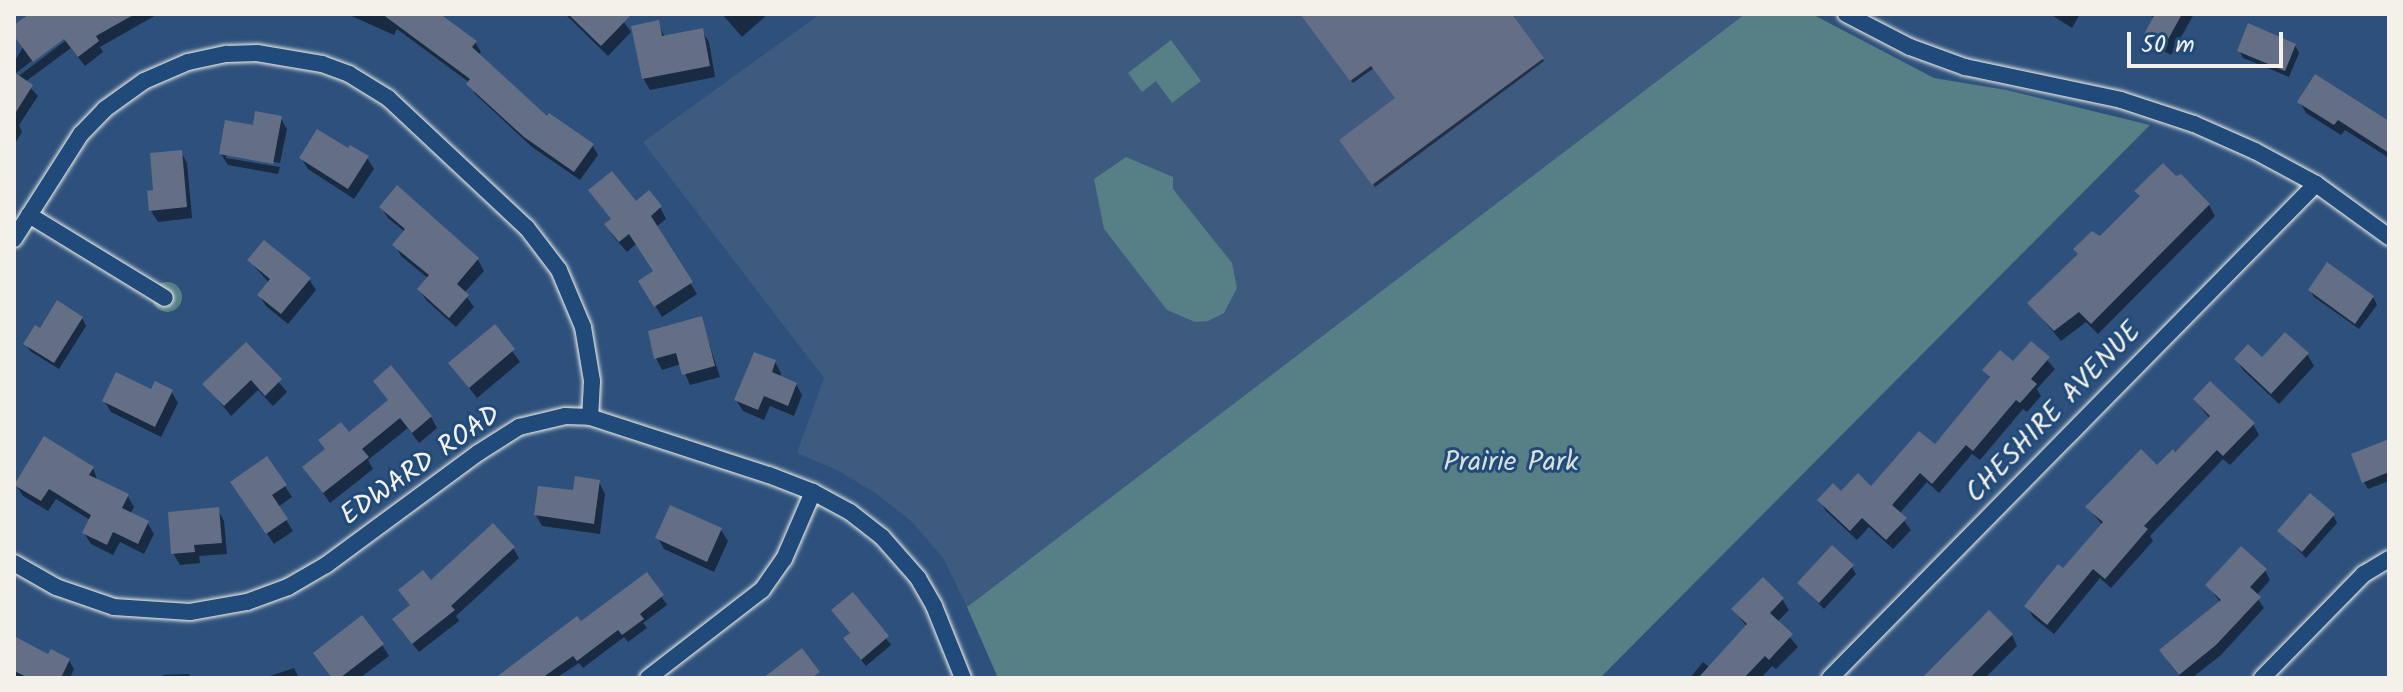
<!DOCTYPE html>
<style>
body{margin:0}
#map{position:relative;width:2403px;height:692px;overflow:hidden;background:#2d517c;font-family:Kalam,sans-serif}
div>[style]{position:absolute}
.built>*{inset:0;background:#3e5a7e}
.green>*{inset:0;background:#567f86}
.round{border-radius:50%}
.shadow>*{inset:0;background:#0007}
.building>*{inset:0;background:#646e84}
.roads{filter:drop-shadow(0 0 2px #f4f1e8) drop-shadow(0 0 2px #f4f1e8)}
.street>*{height:16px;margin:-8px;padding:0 8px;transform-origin:8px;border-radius:8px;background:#1f4a7a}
span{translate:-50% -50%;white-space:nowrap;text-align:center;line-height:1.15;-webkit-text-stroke:6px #1f4a7a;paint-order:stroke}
.street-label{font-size:28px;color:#f4f1e8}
.park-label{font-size:28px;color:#dce0d9}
.frame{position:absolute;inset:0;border:16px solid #f4f1e8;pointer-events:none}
.scale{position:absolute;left:2127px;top:32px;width:156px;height:36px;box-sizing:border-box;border:4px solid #f4f1e8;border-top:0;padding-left:10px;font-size:24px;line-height:28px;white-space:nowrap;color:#f4f1e8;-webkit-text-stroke:6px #1f4a7a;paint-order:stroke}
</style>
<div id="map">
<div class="built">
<div style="clip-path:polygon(820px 14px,1745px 14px,967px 607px,943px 558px,912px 522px,877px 494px,837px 470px,797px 453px,824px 378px,643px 142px)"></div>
</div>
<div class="green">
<div style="clip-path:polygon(1745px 14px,1812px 14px,1934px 78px,2006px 90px,2150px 125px,1600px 678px,998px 678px,967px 607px)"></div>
<div style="clip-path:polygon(1171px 40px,1201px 81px,1172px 103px,1156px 81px,1142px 92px,1128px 73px)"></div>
<div style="clip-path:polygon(1126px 157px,1173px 177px,1173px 189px,1232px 263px,1237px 288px,1224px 313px,1208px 321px,1195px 322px,1167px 310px,1104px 229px,1094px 179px)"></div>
<div class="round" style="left:152px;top:282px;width:30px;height:30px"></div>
</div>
<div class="shadow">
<div style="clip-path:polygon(evenodd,32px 14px,158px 14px,100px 47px,103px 52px,85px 66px,71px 48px,25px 82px,38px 96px,19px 125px,22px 132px,14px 145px,14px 62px,23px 47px,14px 27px,32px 14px,71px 31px,73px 35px,16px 78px,16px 73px,71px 31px)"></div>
<div style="clip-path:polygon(347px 14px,437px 14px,475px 42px,481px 52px,478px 55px,547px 119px,592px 145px,598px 155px,580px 180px,532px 147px,475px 94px,470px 83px,397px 29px,394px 35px)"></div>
<div style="clip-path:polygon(565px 14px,618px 14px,631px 32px,608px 56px)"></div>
<div style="clip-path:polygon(722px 14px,768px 14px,742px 37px)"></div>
<div style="clip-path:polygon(1301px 14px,1518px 14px,1512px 18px,1544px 61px,1375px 187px,1341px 141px,1397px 99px,1374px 68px,1353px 83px)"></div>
<div style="clip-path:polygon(2050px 14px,2080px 14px,2072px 28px)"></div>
<div style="clip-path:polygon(2147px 14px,2194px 14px,2171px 55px,2153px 45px,2146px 34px,2155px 18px)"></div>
<div style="clip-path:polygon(658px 23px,665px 38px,702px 31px,709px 42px,715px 77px,650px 90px,643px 78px)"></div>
<div style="clip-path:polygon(2295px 45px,2299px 53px,2289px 77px,2243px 58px,2239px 50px)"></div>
<div style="clip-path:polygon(2300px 102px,2389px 124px,2389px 158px,2345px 130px,2341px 135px,2306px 113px)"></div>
<div style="clip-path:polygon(280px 117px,287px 129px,280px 163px,226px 153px,226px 158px,280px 167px,278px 174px,228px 165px,221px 154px,254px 127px)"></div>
<div style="clip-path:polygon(348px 151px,367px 158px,374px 169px,354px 199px,308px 169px,301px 158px)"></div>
<div style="clip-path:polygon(181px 152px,187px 163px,192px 218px,158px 222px,151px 211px,155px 192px)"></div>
<div style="clip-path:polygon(397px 188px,478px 260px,484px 271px,464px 293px,474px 307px,456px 327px,426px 300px,419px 289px,429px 279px,401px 256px,395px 245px,405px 232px,388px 218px,381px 207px)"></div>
<div style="clip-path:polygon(590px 191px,660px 207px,666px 219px,656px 227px,697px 294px,662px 317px,641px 282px,655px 272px,637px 243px,627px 252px,613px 236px,607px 225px,612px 220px)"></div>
<div style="clip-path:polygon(2137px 191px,2209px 205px,2215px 216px,2098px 334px,2086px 322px,2061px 341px,2030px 304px,2141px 198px)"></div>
<div style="clip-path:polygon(250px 261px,309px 279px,316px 290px,288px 324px,266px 306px,259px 295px,269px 283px)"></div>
<div style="clip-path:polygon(2310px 290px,2373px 297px,2377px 305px,2359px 329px,2314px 297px)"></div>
<div style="clip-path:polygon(82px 318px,86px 326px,59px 369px,30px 351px,26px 344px,40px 331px)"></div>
<div style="clip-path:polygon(701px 319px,720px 377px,690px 385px,681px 364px,662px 370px,656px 358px)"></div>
<div style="clip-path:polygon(494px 327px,520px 362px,477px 398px,451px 364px)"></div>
<div style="clip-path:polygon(2032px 343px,2055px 369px,2037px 389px,2041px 396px,2027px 412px,2023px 409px,1980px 460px,1972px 454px,1939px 493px,1927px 482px,1899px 514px,1911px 530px,1893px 549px,1869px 527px,1857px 540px,1826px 511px,1820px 501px,1872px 488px,1935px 447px,1991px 380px,1985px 370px,2014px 364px)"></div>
<div style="clip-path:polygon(246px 344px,287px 392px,273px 406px,258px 390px,231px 416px,205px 384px)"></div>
<div style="clip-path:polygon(2307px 354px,2314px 366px,2279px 404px,2243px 370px,2236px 359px)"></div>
<div style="clip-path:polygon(775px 362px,781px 373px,780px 377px,796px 384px,802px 395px,794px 416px,770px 406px,764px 420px,743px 411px,736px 400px)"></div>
<div style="clip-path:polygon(171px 391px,178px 403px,161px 437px,111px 412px,104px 401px)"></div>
<div style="clip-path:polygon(2195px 400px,2253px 424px,2259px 435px,2230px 465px,2223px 459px,2150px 536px,2153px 541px,2111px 588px,2100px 578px,2054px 634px,2033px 617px,2027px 606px,2103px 526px,2088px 507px,2157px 468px,2210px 419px)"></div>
<div style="clip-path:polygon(389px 402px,431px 417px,437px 428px,419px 443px,408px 428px,368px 460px,373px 469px,330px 503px,305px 467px)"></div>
<div style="clip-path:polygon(2389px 444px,2389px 481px,2368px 489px,2364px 482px)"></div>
<div style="clip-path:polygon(267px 459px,292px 497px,278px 507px,293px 531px,274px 544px,239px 493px)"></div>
<div style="clip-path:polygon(93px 468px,98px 482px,127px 495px,134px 507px,130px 514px,147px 522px,154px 534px,144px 554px,120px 542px,113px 555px,91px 544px,84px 533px,90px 520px,56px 499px,48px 511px,23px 496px,16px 485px)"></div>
<div style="clip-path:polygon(599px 482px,605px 494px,600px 534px,542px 526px,536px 515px)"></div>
<div style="clip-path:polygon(218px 510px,224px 521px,227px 554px,199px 556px,200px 563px,180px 565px,173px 553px)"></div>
<div style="clip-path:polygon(2333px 515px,2337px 523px,2306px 558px,2280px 531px)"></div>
<div style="clip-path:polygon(721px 530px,728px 541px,714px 572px,664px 549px,658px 538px)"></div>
<div style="clip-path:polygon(513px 548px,519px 558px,456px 616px,459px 621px,419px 652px,400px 629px,431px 583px)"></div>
<div style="clip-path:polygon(1852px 567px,1856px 574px,1824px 609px,1799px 583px)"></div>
<div style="clip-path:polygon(2265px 570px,2270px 580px,2256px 596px,2264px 608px,2221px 655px,2192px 678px,2181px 678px,2167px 660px,2221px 603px,2207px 585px)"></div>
<div style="clip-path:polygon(646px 575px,667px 605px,643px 623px,647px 628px,628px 642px,624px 637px,583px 668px,579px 663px,556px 678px,497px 678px,580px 624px)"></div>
<div style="clip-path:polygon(852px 595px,891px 645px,866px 666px,850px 646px)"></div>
<div style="clip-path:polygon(1782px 599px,1789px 610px,1777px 622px,1798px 647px,1776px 669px,1772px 666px,1761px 678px,1690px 678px,1703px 662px,1710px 668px,1747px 627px,1734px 610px)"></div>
<div style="clip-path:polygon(2012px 635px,2017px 646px,1985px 678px,1922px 678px)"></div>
<div style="clip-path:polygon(14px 641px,49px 656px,69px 660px,74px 669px,70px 678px,14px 676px)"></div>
<div style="clip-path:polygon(382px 645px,389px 656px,360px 678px,333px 678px)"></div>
<div style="clip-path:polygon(294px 668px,299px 678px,264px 678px)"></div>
<div style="clip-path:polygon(189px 674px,191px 678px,163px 678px,163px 675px)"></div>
</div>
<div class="building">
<div style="clip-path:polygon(29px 14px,135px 14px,96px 36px,99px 41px,78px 57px,64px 39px,33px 62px,14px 36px,14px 25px)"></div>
<div style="clip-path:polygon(382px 14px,440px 14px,477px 41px,472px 47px,547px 116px,549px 113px,594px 144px,574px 172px,524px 137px,466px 84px,470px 79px)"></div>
<div style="clip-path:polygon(568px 14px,632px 14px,601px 46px)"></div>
<div style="clip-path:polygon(1300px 14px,1512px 14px,1544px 58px,1372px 185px,1339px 140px,1395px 98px,1371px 66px,1350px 81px)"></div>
<div style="clip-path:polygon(2155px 14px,2182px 14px,2165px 45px,2144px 34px)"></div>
<div style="clip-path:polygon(659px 20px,662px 36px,703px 28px,710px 66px,642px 79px,631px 26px)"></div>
<div style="clip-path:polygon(2248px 23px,2296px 44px,2285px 71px,2237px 51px)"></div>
<div style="clip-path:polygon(14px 72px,33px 85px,14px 115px)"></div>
<div style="clip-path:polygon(2315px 74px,2389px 121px,2389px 153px,2338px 120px,2334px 125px,2297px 102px)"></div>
<div style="clip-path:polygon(255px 111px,282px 116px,273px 164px,219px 154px,225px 120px,253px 125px)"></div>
<div style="clip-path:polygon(317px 129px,348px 148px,350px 145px,369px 156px,348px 189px,299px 158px)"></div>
<div style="clip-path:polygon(182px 150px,187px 207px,149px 211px,147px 191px,153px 190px,150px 153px)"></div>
<div style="clip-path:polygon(2163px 163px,2176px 176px,2181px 174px,2210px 204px,2091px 324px,2079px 312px,2054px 331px,2027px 303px,2078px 254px,2073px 249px,2092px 231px,2100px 236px,2140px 196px,2134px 191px)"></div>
<div style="clip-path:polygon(612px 171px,636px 201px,649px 190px,662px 206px,651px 216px,693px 282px,654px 307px,638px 281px,653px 271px,629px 234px,619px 242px,604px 224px,611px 219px,588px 190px)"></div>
<div style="clip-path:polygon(397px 185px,479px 258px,457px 284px,469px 295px,449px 318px,417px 289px,429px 275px,392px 245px,405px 229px,379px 207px)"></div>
<div style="clip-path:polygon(264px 240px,311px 278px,281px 314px,257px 295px,270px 279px,247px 260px)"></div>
<div style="clip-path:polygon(2327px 262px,2374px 296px,2355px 324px,2308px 290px)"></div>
<div style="clip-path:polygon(57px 300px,83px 317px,54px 363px,23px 344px,35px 325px,40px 328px)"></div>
<div style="clip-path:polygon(702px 316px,715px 366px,682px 375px,676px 353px,654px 359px,648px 331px)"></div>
<div style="clip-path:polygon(495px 324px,515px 349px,469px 388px,448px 363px)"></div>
<div style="clip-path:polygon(2285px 332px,2309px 353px,2271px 394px,2234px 359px,2248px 344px,2262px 357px)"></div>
<div style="clip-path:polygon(2031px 341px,2050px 357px,2031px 379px,2037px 384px,2020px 403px,2016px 400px,1973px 451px,1966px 445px,1932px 484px,1920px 473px,1892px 505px,1907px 518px,1886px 540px,1862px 518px,1850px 531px,1817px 500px,1833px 483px,1841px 491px,1858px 473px,1871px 486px,1919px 431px,1935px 444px,1990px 377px,1982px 370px,2000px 350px,2013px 361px)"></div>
<div style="clip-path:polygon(246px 342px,282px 379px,265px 396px,251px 380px,224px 406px,202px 384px)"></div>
<div style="clip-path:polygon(754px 352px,776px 360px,772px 372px,797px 383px,788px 406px,764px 396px,758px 410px,734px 400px)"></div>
<div style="clip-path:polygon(391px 365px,432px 416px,412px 433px,400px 418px,362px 449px,369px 457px,323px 493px,302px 467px,325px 449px,318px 440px,341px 422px,349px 432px,388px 400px,373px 381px)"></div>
<div style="clip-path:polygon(116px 372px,151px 389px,155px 381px,173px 390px,155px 427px,102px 401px)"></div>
<div style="clip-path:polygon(2210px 381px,2255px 423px,2223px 456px,2217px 450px,2144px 526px,2148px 529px,2105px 579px,2093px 569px,2047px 625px,2024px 606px,2058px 564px,2063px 568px,2103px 522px,2085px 507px,2141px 449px,2157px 465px,2173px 449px,2175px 452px,2210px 416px,2193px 399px)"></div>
<div style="clip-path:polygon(44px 436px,94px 467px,89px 475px,129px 494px,122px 508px,149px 521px,138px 544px,113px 532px,107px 545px,82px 533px,91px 515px,49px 489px,41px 501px,14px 485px)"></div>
<div style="clip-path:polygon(2389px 439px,2389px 472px,2362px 483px,2351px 454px)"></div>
<div style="clip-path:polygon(267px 456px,287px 485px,272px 495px,288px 519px,266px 534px,230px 482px)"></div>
<div style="clip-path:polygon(575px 476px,600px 480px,594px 524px,534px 515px,538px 486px,573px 490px)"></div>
<div style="clip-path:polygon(2310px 493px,2335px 514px,2302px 552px,2277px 531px)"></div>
<div style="clip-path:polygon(670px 505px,722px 528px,707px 562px,655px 538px)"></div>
<div style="clip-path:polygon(219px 507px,222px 543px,194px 545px,195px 552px,171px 554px,168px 512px)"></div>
<div style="clip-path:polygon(493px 523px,515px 547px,451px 606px,455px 610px,412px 644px,392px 619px,410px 605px,398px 590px,423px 570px,431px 580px)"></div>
<div style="clip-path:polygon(1832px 545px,1854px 565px,1819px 603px,1797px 583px)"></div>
<div style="clip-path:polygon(2241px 546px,2267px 569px,2250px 587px,2261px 597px,2216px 645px,2179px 675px,2159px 650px,2221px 600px,2205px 585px)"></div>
<div style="clip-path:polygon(647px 572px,664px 595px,640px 614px,644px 619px,622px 635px,618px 630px,577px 661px,573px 656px,542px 678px,495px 678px,577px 616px,581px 621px)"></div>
<div style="clip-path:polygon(1763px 577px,1784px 598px,1770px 613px,1793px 634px,1769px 660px,1765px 656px,1744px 678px,1698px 678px,1747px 624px,1731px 609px)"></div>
<div style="clip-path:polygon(853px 592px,889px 636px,861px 660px,843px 638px,850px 633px,831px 610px)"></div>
<div style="clip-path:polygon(1989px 610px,2013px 634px,1970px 678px,1922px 678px)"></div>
<div style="clip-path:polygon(362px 615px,384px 644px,340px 678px,332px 678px,313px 653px)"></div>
<div style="clip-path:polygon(14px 636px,48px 654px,51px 649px,70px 659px,61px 678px,29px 678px,14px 671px)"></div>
<div style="clip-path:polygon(802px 648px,820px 672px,811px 678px,763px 678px)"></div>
</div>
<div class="roads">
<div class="street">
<div style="left:1846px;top:14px;width:72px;rotate:27.3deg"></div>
<div style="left:1910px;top:47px;width:59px;rotate:20deg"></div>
<div style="left:1965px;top:67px;width:159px;rotate:11.9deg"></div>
<div style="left:2121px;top:100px;width:77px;rotate:18.2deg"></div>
<div style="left:2194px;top:124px;width:67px;rotate:23.9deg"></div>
<div style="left:2255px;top:151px;width:69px;rotate:28.4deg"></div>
<div style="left:2316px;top:184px;width:90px;rotate:36deg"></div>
<div style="left:29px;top:215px;width:159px;rotate:31.4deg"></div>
<div style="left:14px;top:239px;width:125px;rotate:-57.5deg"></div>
<div style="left:81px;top:134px;width:35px;rotate:-46deg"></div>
<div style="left:105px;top:109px;width:48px;rotate:-35.7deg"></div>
<div style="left:144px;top:81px;width:48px;rotate:-23.4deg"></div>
<div style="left:188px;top:62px;width:40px;rotate:-12deg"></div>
<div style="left:227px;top:54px;width:30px;rotate:-2deg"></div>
<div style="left:257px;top:53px;width:66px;rotate:9.6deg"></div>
<div style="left:322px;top:64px;width:29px;rotate:20deg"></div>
<div style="left:349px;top:74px;width:46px;rotate:31.6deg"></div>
<div style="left:388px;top:98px;width:190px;rotate:43.1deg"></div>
<div style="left:527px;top:228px;width:53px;rotate:52.7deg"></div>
<div style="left:559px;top:270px;width:62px;rotate:67.2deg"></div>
<div style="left:583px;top:327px;width:55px;rotate:80.5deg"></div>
<div style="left:592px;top:381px;width:36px;rotate:93deg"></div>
<div style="left:14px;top:563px;width:48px;rotate:29.7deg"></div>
<div style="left:56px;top:587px;width:61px;rotate:19deg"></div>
<div style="left:114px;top:607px;width:76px;rotate:3.8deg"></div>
<div style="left:190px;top:612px;width:58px;rotate:-10deg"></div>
<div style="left:247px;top:602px;width:44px;rotate:-20.1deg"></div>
<div style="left:288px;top:587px;width:44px;rotate:-30.1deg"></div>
<div style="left:326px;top:565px;width:189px;rotate:-36.4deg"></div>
<div style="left:478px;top:453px;width:49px;rotate:-32.4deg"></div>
<div style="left:519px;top:427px;width:47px;rotate:-13.4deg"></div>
<div style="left:565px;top:416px;width:25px;rotate:2deg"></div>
<div style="left:590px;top:417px;width:188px;rotate:18deg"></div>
<div style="left:769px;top:475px;width:47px;rotate:21.1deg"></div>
<div style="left:813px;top:492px;width:42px;rotate:28.4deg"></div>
<div style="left:850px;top:512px;width:41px;rotate:38deg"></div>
<div style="left:882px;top:537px;width:55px;rotate:48.7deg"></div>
<div style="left:918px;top:578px;width:32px;rotate:60deg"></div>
<div style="left:934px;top:606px;width:78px;rotate:68.1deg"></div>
<div style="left:648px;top:678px;width:144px;rotate:-37.7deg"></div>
<div style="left:762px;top:590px;width:38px;rotate:-55deg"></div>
<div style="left:784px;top:559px;width:73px;rotate:-66.6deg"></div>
<div style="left:1830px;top:678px;width:693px;rotate:-45.47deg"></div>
<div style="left:2262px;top:678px;width:146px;rotate:-45.6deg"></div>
<div style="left:2364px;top:574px;width:29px;rotate:-31deg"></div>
</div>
</div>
<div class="street-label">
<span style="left:2054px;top:413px;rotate:-46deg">CHESHIRE AVENUE</span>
<span style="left:421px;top:466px;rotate:-35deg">EDWARD ROAD</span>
</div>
<div class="park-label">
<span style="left:1511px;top:463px">Prairie Park</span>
</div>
<div class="frame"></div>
<div class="scale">50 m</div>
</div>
